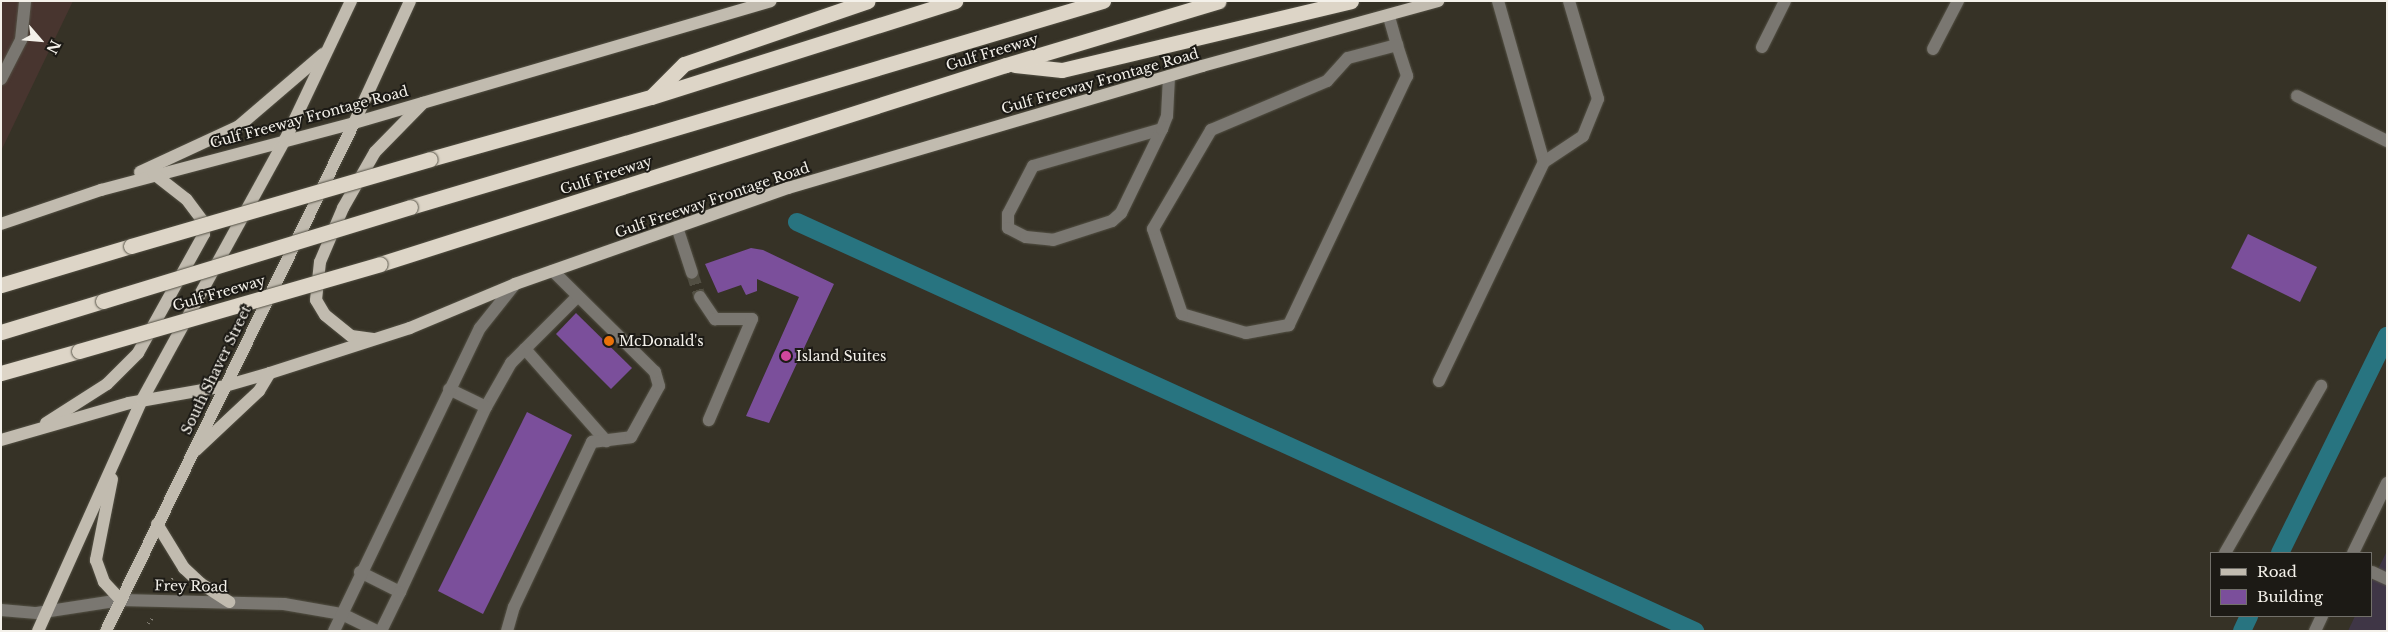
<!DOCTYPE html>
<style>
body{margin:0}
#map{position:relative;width:2388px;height:632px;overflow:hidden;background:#363226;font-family:"Libre Baskerville",serif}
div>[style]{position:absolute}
.commercial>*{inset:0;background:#48352f}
.education>*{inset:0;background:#3f3646}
.canal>*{height:18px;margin:-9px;padding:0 9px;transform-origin:9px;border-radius:9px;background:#287480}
.building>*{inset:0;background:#7b4f9b}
.minor-tunnel>*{height:12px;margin-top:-6px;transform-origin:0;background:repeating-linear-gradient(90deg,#524f43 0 12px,transparent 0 18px)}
.path>*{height:3px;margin-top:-1.5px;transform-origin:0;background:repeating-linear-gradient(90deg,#868278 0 1px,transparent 0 5px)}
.roads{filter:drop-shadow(0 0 1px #545145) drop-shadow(0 0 1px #545145)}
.minor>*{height:12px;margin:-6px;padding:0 6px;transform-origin:6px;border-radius:6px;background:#7a7771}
.major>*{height:12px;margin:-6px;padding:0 6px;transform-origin:6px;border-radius:6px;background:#c1bbaf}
.highway>*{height:15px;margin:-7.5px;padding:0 7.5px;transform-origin:7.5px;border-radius:7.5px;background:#ddd5c7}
.bridges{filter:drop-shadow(0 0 1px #545145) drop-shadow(0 0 1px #545145)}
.highway-bridge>*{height:15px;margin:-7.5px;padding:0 7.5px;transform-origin:7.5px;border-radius:7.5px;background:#ddd5c7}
.dots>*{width:14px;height:14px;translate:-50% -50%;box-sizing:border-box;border:2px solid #1c1a15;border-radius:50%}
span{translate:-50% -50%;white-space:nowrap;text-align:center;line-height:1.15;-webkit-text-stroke:4px #1c1a15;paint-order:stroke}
.street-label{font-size:14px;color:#f4f1ea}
.poi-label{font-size:14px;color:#f4f1ea}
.left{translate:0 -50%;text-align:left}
.frame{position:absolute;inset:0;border:2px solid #f4f1ea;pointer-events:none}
.legend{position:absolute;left:2210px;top:552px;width:162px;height:65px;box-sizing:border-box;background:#1c1a15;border:1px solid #72706a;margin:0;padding:6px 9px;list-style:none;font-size:15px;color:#f4f1ea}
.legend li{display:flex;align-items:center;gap:10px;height:25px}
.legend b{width:25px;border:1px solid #72706a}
.north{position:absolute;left:15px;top:15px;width:50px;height:50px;-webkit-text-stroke:4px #1c1a15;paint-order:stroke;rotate:117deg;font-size:14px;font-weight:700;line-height:20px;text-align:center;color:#f4f1ea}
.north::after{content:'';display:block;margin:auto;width:18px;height:22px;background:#f4f1ea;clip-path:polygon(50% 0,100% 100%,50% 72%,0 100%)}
</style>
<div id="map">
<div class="commercial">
<div style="clip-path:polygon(1px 1px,73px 1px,1px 151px)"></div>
</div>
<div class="education">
<div style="clip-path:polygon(2387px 551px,2387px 631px,2348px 631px,2355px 616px,2372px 616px,2372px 581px)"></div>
</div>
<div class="canal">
<div style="left:797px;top:222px;width:987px;rotate:24.49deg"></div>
<div style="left:2280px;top:553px;width:242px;rotate:-63.8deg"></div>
<div style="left:2242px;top:631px;width:17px;rotate:-65deg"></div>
</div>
<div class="building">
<div style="clip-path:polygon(2248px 234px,2317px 267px,2300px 302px,2231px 268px)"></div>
<div style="clip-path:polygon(751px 248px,763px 250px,834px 284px,769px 423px,746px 416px,799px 297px,757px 279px,757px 291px,746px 295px,741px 285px,718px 293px,705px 264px)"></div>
<div style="clip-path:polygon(576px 313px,632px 368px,611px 389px,556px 334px)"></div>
<div style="clip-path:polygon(527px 412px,572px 435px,483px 614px,438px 591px)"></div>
</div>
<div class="minor-tunnel">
<div style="left:692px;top:273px;width:25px;rotate:72deg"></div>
</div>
<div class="path">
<div style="left:165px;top:586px;width:13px;rotate:-48deg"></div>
<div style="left:148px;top:623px;width:8px;rotate:-50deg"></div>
</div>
<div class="roads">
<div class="minor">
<div style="left:1498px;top:1px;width:167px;rotate:74.1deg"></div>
<div style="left:1389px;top:17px;width:29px;rotate:74deg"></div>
<div style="left:1397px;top:45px;width:33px;rotate:72deg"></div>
<div style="left:1407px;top:76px;width:276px;rotate:115.4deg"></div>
<div style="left:1289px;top:325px;width:44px;rotate:169.5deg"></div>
<div style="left:1246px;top:333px;width:67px;rotate:-163.5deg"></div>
<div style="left:1182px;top:314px;width:90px;rotate:-108.8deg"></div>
<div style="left:1153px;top:229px;width:115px;rotate:-59.6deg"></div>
<div style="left:1211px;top:130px;width:126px;rotate:-22.9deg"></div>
<div style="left:1327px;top:81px;width:31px;rotate:-48deg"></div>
<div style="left:1348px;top:58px;width:51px;rotate:-14.9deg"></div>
<div style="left:1762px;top:47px;width:51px;rotate:-63.4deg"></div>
<div style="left:1933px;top:49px;width:54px;rotate:-62.5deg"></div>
<div style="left:1px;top:79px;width:44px;rotate:-62.9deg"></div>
<div style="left:21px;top:40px;width:39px;rotate:-84deg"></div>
<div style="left:2297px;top:96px;width:101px;rotate:26.6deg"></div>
<div style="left:1162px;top:129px;width:134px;rotate:164deg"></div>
<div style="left:1033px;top:166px;width:54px;rotate:117.5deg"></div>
<div style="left:1008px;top:214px;width:14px;rotate:90deg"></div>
<div style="left:1008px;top:228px;width:20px;rotate:27deg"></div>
<div style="left:1026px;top:237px;width:27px;rotate:6deg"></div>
<div style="left:1053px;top:240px;width:62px;rotate:-17.9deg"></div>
<div style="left:1112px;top:221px;width:12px;rotate:-42deg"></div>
<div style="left:1121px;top:213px;width:93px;rotate:-64deg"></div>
<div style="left:1162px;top:129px;width:14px;rotate:-69deg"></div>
<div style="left:1167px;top:116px;width:40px;rotate:-87.1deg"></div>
<div style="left:677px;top:227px;width:48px;rotate:71.9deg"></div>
<div style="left:577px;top:297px;width:74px;rotate:135deg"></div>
<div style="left:525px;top:349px;width:123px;rotate:48.6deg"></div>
<div style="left:700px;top:297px;width:27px;rotate:56deg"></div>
<div style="left:715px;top:319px;width:37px"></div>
<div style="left:752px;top:319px;width:110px;rotate:113.1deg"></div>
<div style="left:1439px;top:381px;width:243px;rotate:-64.4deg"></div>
<div style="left:1544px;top:162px;width:47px;rotate:-33.7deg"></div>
<div style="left:1583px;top:136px;width:40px;rotate:-68deg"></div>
<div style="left:1598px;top:99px;width:102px;rotate:-106.5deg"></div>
<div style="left:486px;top:407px;width:51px;rotate:-60.4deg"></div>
<div style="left:511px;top:363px;width:20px;rotate:-45deg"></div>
<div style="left:2225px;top:553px;width:193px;rotate:-60.1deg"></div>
<div style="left:2353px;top:553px;width:78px;rotate:-64.1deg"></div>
<div style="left:360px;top:572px;width:45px;rotate:26.6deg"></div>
<div style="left:400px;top:592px;width:204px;rotate:-65.1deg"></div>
<div style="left:486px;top:407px;width:41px;rotate:-154.1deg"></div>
<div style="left:2372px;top:572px;width:17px;rotate:25deg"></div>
<div style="left:1px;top:610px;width:36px;rotate:5deg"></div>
<div style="left:37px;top:613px;width:85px;rotate:-8.8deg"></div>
<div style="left:121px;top:600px;width:163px;rotate:1.4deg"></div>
<div style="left:284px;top:604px;width:59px;rotate:9.8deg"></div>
<div style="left:342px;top:614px;width:39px;rotate:26deg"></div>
<div style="left:334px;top:631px;width:336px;rotate:-64.3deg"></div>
<div style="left:480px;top:328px;width:56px;rotate:-51.5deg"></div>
<div style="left:381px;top:631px;width:43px;rotate:-64deg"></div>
<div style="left:507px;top:631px;width:25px;rotate:-74deg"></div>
<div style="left:514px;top:607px;width:183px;rotate:-64.7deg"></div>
<div style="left:592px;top:442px;width:39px;rotate:-7deg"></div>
<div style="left:631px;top:437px;width:58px;rotate:-61.2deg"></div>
<div style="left:659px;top:386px;width:15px;rotate:-106deg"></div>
<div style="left:655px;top:372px;width:144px;rotate:-135.3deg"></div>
<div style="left:2315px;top:631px;width:17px;rotate:-65deg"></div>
</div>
<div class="major">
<div style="left:140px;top:172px;width:109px;rotate:-24.9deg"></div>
<div style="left:239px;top:126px;width:111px;rotate:-40.6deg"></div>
<div style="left:1px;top:224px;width:106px;rotate:-18.8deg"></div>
<div style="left:101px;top:190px;width:262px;rotate:-14.8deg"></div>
<div style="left:354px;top:123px;width:434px;rotate:-16.3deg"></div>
<div style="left:373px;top:339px;width:22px;rotate:-172deg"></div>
<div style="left:351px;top:336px;width:33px;rotate:-141deg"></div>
<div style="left:325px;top:315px;width:17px;rotate:-121deg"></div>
<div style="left:316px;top:300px;width:38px;rotate:-84deg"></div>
<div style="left:320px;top:262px;width:59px;rotate:-66.9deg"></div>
<div style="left:343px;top:208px;width:64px;rotate:-60.3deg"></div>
<div style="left:375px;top:152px;width:69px;rotate:-45.6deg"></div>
<div style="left:46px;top:423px;width:72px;rotate:-32.6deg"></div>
<div style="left:107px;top:384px;width:44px;rotate:-45deg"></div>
<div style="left:138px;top:353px;width:136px;rotate:-61deg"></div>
<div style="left:204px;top:234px;width:14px;rotate:-98deg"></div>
<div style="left:202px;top:220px;width:26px;rotate:-127deg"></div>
<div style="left:186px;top:199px;width:41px;rotate:-142deg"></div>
<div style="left:1px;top:440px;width:133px;rotate:-16.1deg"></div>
<div style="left:129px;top:403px;width:97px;rotate:-10deg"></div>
<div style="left:225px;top:386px;width:47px;rotate:-16.1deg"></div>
<div style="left:270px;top:373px;width:147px;rotate:-17.8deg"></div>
<div style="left:410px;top:328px;width:114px;rotate:-22.7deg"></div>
<div style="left:515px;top:284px;width:289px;rotate:-19.4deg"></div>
<div style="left:788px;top:188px;width:432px;rotate:-16.4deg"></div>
<div style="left:1202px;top:66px;width:245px;rotate:-15.4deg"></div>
<div style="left:196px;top:450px;width:86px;rotate:-43.1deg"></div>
<div style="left:259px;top:391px;width:21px;rotate:-59deg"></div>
<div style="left:112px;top:479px;width:83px;rotate:101.2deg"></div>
<div style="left:96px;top:560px;width:23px;rotate:70deg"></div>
<div style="left:104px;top:582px;width:25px;rotate:47deg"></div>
<div style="left:157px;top:524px;width:52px;rotate:58.5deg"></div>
<div style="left:184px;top:568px;width:22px;rotate:43deg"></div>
<div style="left:200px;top:583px;width:35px;rotate:33deg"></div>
<div style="left:38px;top:631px;width:253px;rotate:-65.8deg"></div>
<div style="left:142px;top:400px;width:297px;rotate:-61.2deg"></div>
<div style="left:285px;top:140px;width:154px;rotate:-64.6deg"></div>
<div style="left:106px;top:631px;width:565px;rotate:-63.98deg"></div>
<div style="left:354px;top:123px;width:134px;rotate:-65.3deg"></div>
</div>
<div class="highway">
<div style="left:1015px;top:65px;width:47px;rotate:6.1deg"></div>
<div style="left:1062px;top:70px;width:297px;rotate:-13.4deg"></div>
<div style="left:653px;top:95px;width:44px;rotate:-45deg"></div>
<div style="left:684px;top:64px;width:194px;rotate:-18.9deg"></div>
<div style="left:430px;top:159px;width:230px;rotate:-15.7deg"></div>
<div style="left:651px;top:97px;width:319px;rotate:-17.5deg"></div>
<div style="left:410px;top:207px;width:723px;rotate:-16.56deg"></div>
<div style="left:380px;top:264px;width:657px;rotate:-17.64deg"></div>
<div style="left:1006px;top:65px;width:222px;rotate:-16.7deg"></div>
<div style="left:1px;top:285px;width:136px;rotate:-16.7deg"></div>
<div style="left:1px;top:332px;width:107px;rotate:-16.9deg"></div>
<div style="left:1px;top:373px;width:81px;rotate:-15.8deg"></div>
</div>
</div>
<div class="bridges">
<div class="highway-bridge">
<div style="left:131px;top:246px;width:311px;rotate:-16.2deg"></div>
<div style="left:103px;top:301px;width:321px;rotate:-17deg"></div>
<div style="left:79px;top:351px;width:313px;rotate:-16.1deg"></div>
</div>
</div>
<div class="dots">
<div style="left:609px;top:341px;background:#e8710a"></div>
<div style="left:786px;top:356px;background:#d1479c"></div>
</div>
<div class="street-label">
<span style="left:992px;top:52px;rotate:-17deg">Gulf Freeway</span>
<span style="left:1100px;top:81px;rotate:-16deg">Gulf Freeway Frontage Road</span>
<span style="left:309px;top:117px;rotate:-15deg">Gulf Freeway Frontage Road</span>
<span style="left:606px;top:175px;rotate:-18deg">Gulf Freeway</span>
<span style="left:712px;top:200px;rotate:-19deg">Gulf Freeway Frontage Road</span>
<span style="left:219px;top:293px;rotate:-16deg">Gulf Freeway</span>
<span style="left:216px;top:370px;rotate:-64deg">South Shaver Street</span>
<span style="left:191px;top:586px;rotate:1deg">Frey Road</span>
</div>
<div class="poi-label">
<span class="left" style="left:619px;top:341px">McDonald's</span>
<span class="left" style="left:796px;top:356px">Island Suites</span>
</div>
<div class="frame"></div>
<ul class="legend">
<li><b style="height:6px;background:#c1bbaf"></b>Road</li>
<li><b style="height:14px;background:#7b4f9b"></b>Building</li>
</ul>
<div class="north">N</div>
</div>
